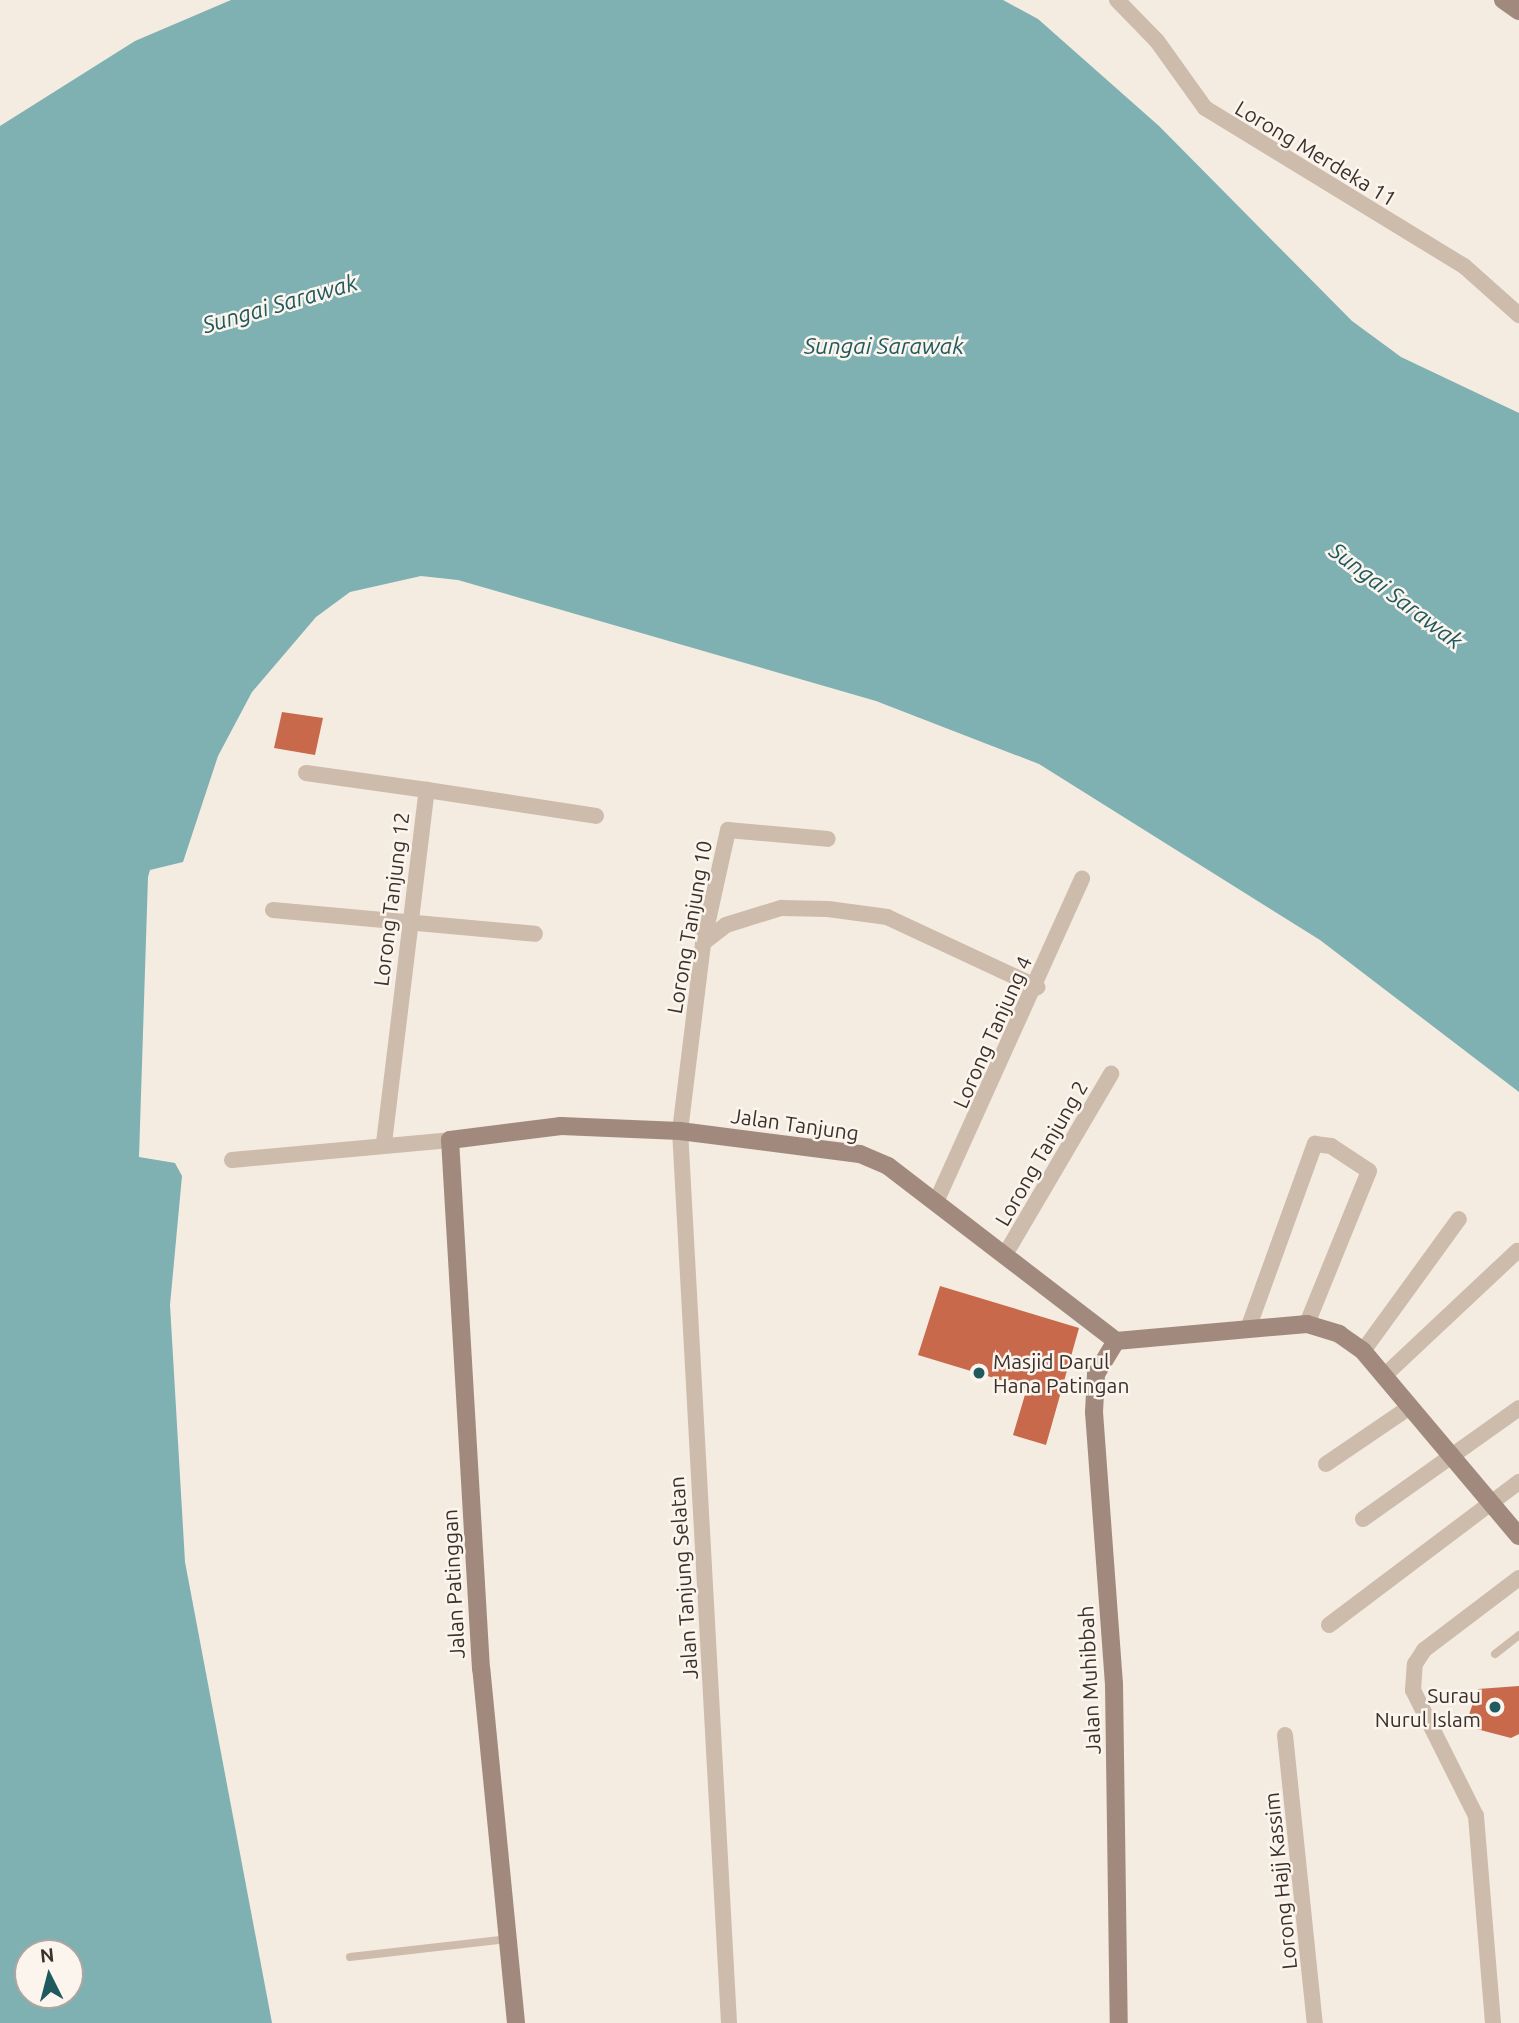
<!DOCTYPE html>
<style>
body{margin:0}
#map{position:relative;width:1519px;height:2023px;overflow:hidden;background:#f4ebe1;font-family:Ubuntu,sans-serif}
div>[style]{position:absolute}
.water>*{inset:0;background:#7fb0b2}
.building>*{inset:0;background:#c8694b}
.lane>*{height:8px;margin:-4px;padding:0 4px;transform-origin:4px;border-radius:4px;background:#cdbbac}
.street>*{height:16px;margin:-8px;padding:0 8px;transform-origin:8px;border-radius:8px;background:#cdbbac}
.secondary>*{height:18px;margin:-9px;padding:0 9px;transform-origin:9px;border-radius:9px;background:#a18a7d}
.dots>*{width:19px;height:19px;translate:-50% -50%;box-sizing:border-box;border:4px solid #fbf5ee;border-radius:50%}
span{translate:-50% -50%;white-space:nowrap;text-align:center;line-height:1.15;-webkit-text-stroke:5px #fbf5ee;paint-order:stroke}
.street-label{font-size:21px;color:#3b302b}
.poi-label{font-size:21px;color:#3b302b}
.left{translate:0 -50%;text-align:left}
.right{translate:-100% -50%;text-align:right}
.water-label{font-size:23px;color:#1f5a5e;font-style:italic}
.north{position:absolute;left:14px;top:1939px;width:70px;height:70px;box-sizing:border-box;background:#fbf5ee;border:2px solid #aea6a0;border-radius:50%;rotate:354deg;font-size:19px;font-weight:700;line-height:28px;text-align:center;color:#3b302b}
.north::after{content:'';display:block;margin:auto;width:24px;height:32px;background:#1f5a5e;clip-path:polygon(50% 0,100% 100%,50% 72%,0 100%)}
</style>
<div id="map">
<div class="water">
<div style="clip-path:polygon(evenodd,231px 0,1003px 0,1038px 19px,1159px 126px,1352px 321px,1401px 357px,1519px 413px,1519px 1092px,1320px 940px,1039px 764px,876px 701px,458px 580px,421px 576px,350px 592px,316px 617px,252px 692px,218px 756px,183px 862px,150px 870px,148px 877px,139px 1157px,175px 1163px,182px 1176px,170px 1305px,185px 1562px,272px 2023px,0 2023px,0 126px,135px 41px,231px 0,28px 1953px,70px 1953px,70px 1995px,28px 1995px,28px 1953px)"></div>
</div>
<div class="building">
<div style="clip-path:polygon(282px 712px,323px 718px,315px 755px,274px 748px)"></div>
<div style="clip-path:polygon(940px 1286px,1079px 1328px,1046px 1445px,1013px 1435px,1027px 1388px,918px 1355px)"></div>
<div style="clip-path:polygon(1519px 1686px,1519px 1734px,1511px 1738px,1465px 1726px,1478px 1689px)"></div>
</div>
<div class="lane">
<div style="left:1495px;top:1654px;width:31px;rotate:-38deg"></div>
<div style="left:350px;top:1957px;width:158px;rotate:-6.5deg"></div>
</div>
<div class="street">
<div style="left:1117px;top:0;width:57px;rotate:45.7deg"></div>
<div style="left:1157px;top:41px;width:82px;rotate:54.4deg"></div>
<div style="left:1205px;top:108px;width:303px;rotate:31.4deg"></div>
<div style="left:1464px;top:266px;width:74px;rotate:41.7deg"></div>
<div style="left:306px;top:773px;width:122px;rotate:8deg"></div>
<div style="left:273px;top:910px;width:263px;rotate:5.2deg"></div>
<div style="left:703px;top:943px;width:29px;rotate:-38deg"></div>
<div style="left:726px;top:925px;width:58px;rotate:-17.2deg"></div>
<div style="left:781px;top:908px;width:47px;rotate:1.2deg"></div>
<div style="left:828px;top:909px;width:60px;rotate:7.7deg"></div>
<div style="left:887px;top:917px;width:166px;rotate:25deg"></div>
<div style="left:384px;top:1143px;width:356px;rotate:-83.1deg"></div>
<div style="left:427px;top:790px;width:171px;rotate:8.7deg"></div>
<div style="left:232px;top:1160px;width:219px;rotate:-5.2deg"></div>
<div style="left:936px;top:1202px;width:355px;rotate:-65.7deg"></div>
<div style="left:1006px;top:1253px;width:208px;rotate:-59.6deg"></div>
<div style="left:1249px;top:1326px;width:194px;rotate:-70.1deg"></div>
<div style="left:1315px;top:1144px;width:16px;rotate:7deg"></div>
<div style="left:1331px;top:1146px;width:45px;rotate:33.3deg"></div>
<div style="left:1369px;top:1171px;width:165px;rotate:112.1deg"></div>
<div style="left:1363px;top:1351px;width:163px;rotate:-54deg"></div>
<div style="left:1384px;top:1376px;width:183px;rotate:-43.2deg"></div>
<div style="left:1326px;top:1464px;width:102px;rotate:-34.2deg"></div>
<div style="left:1363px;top:1519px;width:191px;rotate:-35.4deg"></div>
<div style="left:1329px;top:1625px;width:238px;rotate:-37deg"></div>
<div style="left:1285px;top:1735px;width:290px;rotate:84.1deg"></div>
<div style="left:729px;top:2023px;width:893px;rotate:-93.14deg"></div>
<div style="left:680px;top:1131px;width:189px;rotate:-83deg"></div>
<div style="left:703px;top:943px;width:116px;rotate:-77.5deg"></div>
<div style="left:728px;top:830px;width:100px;rotate:5.1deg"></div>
<div style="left:1493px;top:2023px;width:208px;rotate:-94.7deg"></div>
<div style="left:1476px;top:1816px;width:141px;rotate:-116.6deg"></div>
<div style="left:1413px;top:1690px;width:26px;rotate:-86deg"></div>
<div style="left:1415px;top:1664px;width:17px;rotate:-57deg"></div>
<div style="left:1424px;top:1650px;width:119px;rotate:-37.2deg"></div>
</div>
<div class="secondary">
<div style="left:1503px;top:0;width:19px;rotate:35deg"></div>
<div style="left:1116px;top:1341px;width:39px;rotate:121deg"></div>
<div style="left:1096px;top:1374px;width:38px;rotate:93deg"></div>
<div style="left:1094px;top:1412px;width:273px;rotate:85.8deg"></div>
<div style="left:1114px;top:1684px;width:339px;rotate:89.2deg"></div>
<div style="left:1116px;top:1341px;width:192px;rotate:-5.1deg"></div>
<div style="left:1307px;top:1324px;width:34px;rotate:17deg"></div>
<div style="left:1339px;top:1334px;width:29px;rotate:35deg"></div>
<div style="left:1363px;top:1351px;width:242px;rotate:49.9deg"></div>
<div style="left:516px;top:2023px;width:356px;rotate:-95.6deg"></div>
<div style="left:481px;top:1669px;width:530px;rotate:-93.35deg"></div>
<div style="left:450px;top:1140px;width:112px;rotate:-7.2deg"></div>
<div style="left:561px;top:1126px;width:119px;rotate:2.4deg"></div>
<div style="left:680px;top:1131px;width:181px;rotate:7.3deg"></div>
<div style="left:860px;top:1154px;width:30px;rotate:23deg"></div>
<div style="left:888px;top:1166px;width:287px;rotate:37.5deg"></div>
</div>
<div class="dots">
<div style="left:979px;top:1373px;background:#1f5a5e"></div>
<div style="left:1495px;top:1707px;background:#1f5a5e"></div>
</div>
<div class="street-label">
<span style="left:1316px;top:153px;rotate:31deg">Lorong Merdeka 11</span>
<span style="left:391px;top:899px;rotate:-83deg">Lorong Tanjung 12</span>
<span style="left:689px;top:927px;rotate:-80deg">Lorong Tanjung 10</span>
<span style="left:992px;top:1032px;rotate:-66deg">Lorong Tanjung 4</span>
<span style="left:795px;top:1124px;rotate:8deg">Jalan Tanjung</span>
<span style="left:1041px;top:1153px;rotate:-60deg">Lorong Tanjung 2</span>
<span style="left:683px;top:1578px;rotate:-94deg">Jalan Tanjung Selatan</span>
<span style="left:453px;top:1584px;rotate:-93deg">Jalan Patinggan</span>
<span style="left:1089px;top:1680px;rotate:-93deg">Jalan Muhibbah</span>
<span style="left:1280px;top:1881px;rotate:-96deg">Lorong Hajj Kassim</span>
</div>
<div class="poi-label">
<span class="left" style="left:993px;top:1373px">Masjid Darul<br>Hana Patingan</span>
<span class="right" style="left:1481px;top:1707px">Surau<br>Nurul Islam</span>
</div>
<div class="water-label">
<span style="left:280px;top:304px;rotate:-16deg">Sungai Sarawak</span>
<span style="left:884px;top:346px">Sungai Sarawak</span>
<span style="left:1396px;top:596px;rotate:37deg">Sungai Sarawak</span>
</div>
<div class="north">N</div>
</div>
